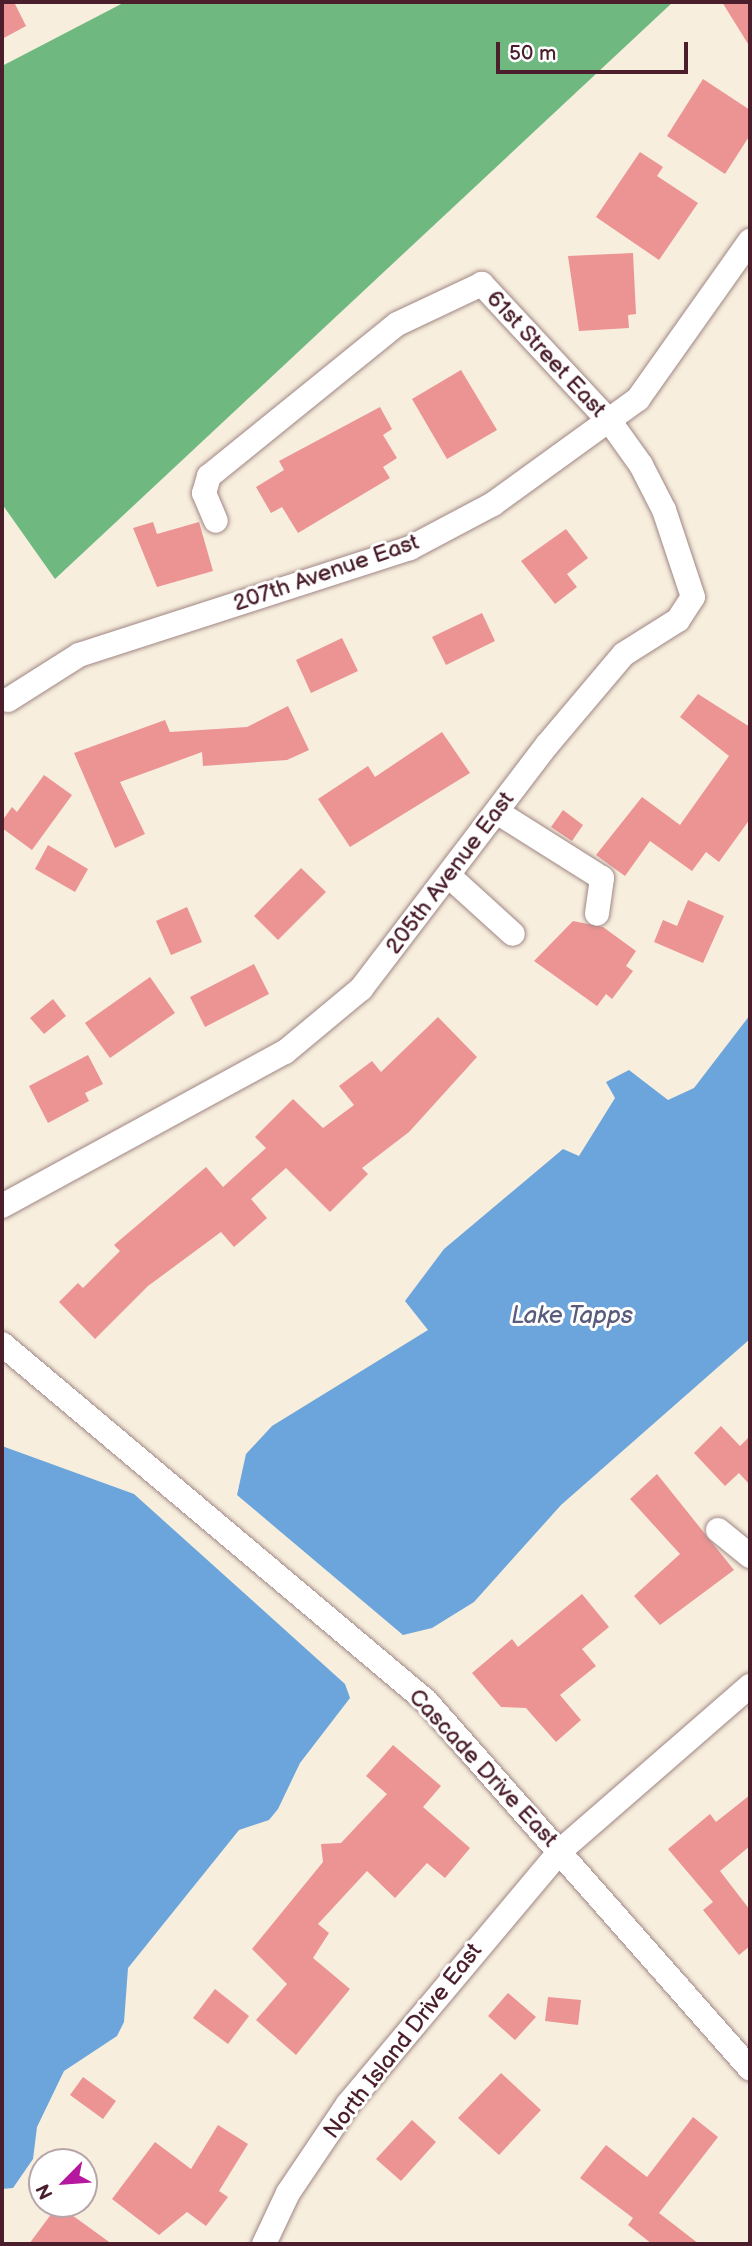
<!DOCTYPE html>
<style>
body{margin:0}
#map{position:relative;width:752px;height:2246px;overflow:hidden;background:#f7eedd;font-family:"Balsamiq Sans",sans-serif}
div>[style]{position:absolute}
.forest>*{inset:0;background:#6fb980}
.water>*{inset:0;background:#6ba5db}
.building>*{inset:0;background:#eb9493}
.roads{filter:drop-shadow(0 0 2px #a08684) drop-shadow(0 0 2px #a08684)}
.minor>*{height:24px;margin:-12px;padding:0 12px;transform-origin:12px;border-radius:12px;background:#fff}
span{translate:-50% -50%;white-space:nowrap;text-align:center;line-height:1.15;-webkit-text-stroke:6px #fff;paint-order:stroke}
.street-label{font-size:23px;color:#4a1f2b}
.water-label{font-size:24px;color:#595b7a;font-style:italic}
.frame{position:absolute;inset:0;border:4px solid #4a1f2b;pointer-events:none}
.north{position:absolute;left:28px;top:2148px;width:70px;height:70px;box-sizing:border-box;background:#fff;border:2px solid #b7a5aa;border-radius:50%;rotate:245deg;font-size:19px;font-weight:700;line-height:28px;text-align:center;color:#4a1f2b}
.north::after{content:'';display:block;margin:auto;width:24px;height:32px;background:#b5179e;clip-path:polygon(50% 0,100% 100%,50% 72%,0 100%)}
.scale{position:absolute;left:496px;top:42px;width:192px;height:32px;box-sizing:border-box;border:4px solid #4a1f2b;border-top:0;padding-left:9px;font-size:21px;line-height:24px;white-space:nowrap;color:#4a1f2b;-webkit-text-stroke:5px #fff;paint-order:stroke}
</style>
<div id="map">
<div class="forest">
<div style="clip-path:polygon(125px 2px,673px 2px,55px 579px,2px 504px,2px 66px)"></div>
</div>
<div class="water">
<div style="clip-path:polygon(750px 1015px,750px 1339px,561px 1505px,474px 1602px,432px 1628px,403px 1635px,237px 1495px,246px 1454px,272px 1426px,428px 1330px,405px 1301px,444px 1249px,563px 1149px,579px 1156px,615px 1098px,606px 1082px,629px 1070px,668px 1100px,694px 1088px)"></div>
<div style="clip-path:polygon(2px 1446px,134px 1494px,345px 1684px,350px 1698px,300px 1763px,278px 1809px,269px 1820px,239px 1830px,128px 1968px,124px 2022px,117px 2036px,64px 2071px,37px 2127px,33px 2159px,13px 2188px,2px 2189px)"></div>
</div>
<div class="building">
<div style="clip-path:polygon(2px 2px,14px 2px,26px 26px,2px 39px)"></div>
<div style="clip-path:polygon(722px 2px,750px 2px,750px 47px)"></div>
<div style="clip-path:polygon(703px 79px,750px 110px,750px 135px,725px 174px,667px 136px)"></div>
<div style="clip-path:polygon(640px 152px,663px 167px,657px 176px,698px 203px,659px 260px,596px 217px)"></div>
<div style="clip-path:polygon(633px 253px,636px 314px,628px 315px,629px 328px,579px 331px,568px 256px)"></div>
<div style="clip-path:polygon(461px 370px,497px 430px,447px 459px,412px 399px)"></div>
<div style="clip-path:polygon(380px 407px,392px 429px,383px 435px,397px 458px,383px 467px,390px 478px,298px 533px,282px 507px,271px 513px,256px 487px,284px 470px,279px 461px)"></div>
<div style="clip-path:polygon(153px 522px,157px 534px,199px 522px,213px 571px,157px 587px,133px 528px)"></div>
<div style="clip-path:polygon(566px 529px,588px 558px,567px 574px,577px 587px,555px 604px,521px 561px)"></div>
<div style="clip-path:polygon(482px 613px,495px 641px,446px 665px,432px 637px)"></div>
<div style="clip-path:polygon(342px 638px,358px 671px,311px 693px,296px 660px)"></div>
<div style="clip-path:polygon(698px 694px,750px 727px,750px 819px,719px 862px,706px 852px,692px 871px,650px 841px,625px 876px,596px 855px,642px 797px,680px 825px,729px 756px,680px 717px)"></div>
<div style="clip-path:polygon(288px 706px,309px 750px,287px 760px,203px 766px,202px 752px,120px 782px,145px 834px,115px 848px,74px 753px,165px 720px,170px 732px,247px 727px)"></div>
<div style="clip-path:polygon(442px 732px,470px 773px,350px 847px,318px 799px,368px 766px,375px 777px)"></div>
<div style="clip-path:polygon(44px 775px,72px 795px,32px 850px,2px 828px,2px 821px,12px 807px,17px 812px)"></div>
<div style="clip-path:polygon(563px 810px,583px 825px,572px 841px,551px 827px)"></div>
<div style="clip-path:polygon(48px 845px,88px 869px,75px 892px,35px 869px)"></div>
<div style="clip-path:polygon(301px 868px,326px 892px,278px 940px,254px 916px)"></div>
<div style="clip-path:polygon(688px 900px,724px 916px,703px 963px,654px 942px,663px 920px,677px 926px)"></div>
<div style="clip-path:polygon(187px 907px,202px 942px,171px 955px,156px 921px)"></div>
<div style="clip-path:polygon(573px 921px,603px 927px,636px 951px,626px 966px,633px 971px,612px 999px,606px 994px,597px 1006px,534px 961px)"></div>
<div style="clip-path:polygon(254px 964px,269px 994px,205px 1027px,190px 997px)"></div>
<div style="clip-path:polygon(150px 977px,175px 1013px,110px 1058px,85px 1023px)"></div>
<div style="clip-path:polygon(53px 999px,66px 1016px,44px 1034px,30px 1018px)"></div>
<div style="clip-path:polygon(438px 1017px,477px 1057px,409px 1132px,362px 1168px,368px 1174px,330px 1212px,286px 1168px,251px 1199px,267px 1218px,234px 1247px,221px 1232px,148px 1286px,95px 1339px,59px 1302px,78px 1283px,83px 1288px,120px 1251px,114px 1245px,206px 1167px,223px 1187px,266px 1148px,255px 1137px,293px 1099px,323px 1128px,354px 1105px,339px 1086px,372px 1061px,381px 1072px)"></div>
<div style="clip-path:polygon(88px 1055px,103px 1084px,85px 1093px,89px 1101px,48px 1123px,29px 1086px)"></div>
<div style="clip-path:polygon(721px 1426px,740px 1446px,750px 1436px,750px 1485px,739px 1473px,725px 1486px,694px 1453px)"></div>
<div style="clip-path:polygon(657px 1474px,734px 1570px,660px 1625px,634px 1596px,680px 1554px,630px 1499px)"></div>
<div style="clip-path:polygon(582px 1594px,609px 1627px,582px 1649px,596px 1666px,560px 1695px,581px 1720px,556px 1742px,526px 1708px,501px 1707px,472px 1673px,512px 1639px,518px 1647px)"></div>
<div style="clip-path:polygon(393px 1745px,441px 1786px,423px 1807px,470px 1848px,445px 1878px,427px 1863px,395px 1898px,367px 1871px,318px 1924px,329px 1933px,313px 1958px,350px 1989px,296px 2055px,256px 2020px,287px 1984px,252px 1949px,323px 1862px,321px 1844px,341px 1843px,387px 1794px,366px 1776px)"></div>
<div style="clip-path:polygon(750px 1795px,750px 1846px,720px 1871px,750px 1910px,750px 1946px,739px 1955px,703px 1910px,713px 1902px,668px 1849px,710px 1814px,716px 1822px)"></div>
<div style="clip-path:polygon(215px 1989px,249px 2016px,228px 2044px,193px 2018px)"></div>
<div style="clip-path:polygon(508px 1993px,536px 2017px,515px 2040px,488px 2016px)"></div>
<div style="clip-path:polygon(548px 1997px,581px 2000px,578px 2025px,545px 2021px)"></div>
<div style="clip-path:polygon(501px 2073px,541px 2110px,499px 2155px,458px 2118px)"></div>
<div style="clip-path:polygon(83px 2077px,116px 2101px,103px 2119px,70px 2095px)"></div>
<div style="clip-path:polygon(693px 2117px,718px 2137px,659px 2213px,699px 2244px,652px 2244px,628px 2225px,633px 2218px,580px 2178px,606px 2145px,647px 2177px)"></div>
<div style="clip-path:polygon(412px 2120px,436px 2142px,401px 2181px,376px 2159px)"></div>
<div style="clip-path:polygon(218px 2125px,248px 2144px,219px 2191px,228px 2197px,206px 2226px,187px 2212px,159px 2235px,112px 2199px,155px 2142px,191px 2169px)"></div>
<div style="clip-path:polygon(58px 2205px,112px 2244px,29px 2244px)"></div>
</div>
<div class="roads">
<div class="minor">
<div style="left:8px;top:700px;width:84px;rotate:-32.4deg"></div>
<div style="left:79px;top:655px;width:348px;rotate:-17.9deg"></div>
<div style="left:410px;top:548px;width:94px;rotate:-27.9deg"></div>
<div style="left:493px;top:504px;width:179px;rotate:-35.9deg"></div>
<div style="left:638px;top:399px;width:194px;rotate:-54.7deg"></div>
<div style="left:497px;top:812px;width:124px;rotate:32.2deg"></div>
<div style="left:602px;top:878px;width:36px;rotate:98deg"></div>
<div style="left:449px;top:876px;width:86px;rotate:42.2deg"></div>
<div style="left:2px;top:1206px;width:322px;rotate:-28.6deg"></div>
<div style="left:285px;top:1052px;width:99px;rotate:-39.7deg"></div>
<div style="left:361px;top:989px;width:307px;rotate:-52.7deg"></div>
<div style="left:547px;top:745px;width:119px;rotate:-49.8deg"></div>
<div style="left:624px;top:654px;width:64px;rotate:-32.2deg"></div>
<div style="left:678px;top:620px;width:27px;rotate:-57deg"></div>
<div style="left:693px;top:597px;width:92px;rotate:-108.4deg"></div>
<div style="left:664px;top:510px;width:51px;rotate:-117.1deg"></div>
<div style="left:641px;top:465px;width:52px;rotate:-125.5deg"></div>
<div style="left:611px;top:423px;width:190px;rotate:-132.9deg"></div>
<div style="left:482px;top:284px;width:94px;rotate:154.8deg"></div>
<div style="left:397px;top:324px;width:242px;rotate:141deg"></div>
<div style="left:209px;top:476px;width:18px;rotate:106deg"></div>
<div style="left:204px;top:493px;width:30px;rotate:67deg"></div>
<div style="left:2px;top:1344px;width:554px;rotate:40.1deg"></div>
<div style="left:426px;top:1701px;width:490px;rotate:48.6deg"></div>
<div style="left:718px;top:1530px;width:41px;rotate:39.1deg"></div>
<div style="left:264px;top:2244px;width:56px;rotate:-64.8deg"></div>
<div style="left:288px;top:2193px;width:107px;rotate:-56deg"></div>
<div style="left:348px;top:2104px;width:330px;rotate:-50deg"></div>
<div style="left:560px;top:1851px;width:252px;rotate:-41deg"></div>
</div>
</div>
<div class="street-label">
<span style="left:546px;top:354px;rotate:47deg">61st Street East</span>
<span style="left:326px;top:573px;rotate:-19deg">207th Avenue East</span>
<span style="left:450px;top:873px;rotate:-53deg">205th Avenue East</span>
<span style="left:483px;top:1768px;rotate:47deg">Cascade Drive East</span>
<span style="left:403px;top:2041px;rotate:-52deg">North Island Drive East</span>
</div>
<div class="water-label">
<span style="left:572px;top:1316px">Lake Tapps</span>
</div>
<div class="frame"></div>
<div class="north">N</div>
<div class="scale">50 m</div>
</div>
